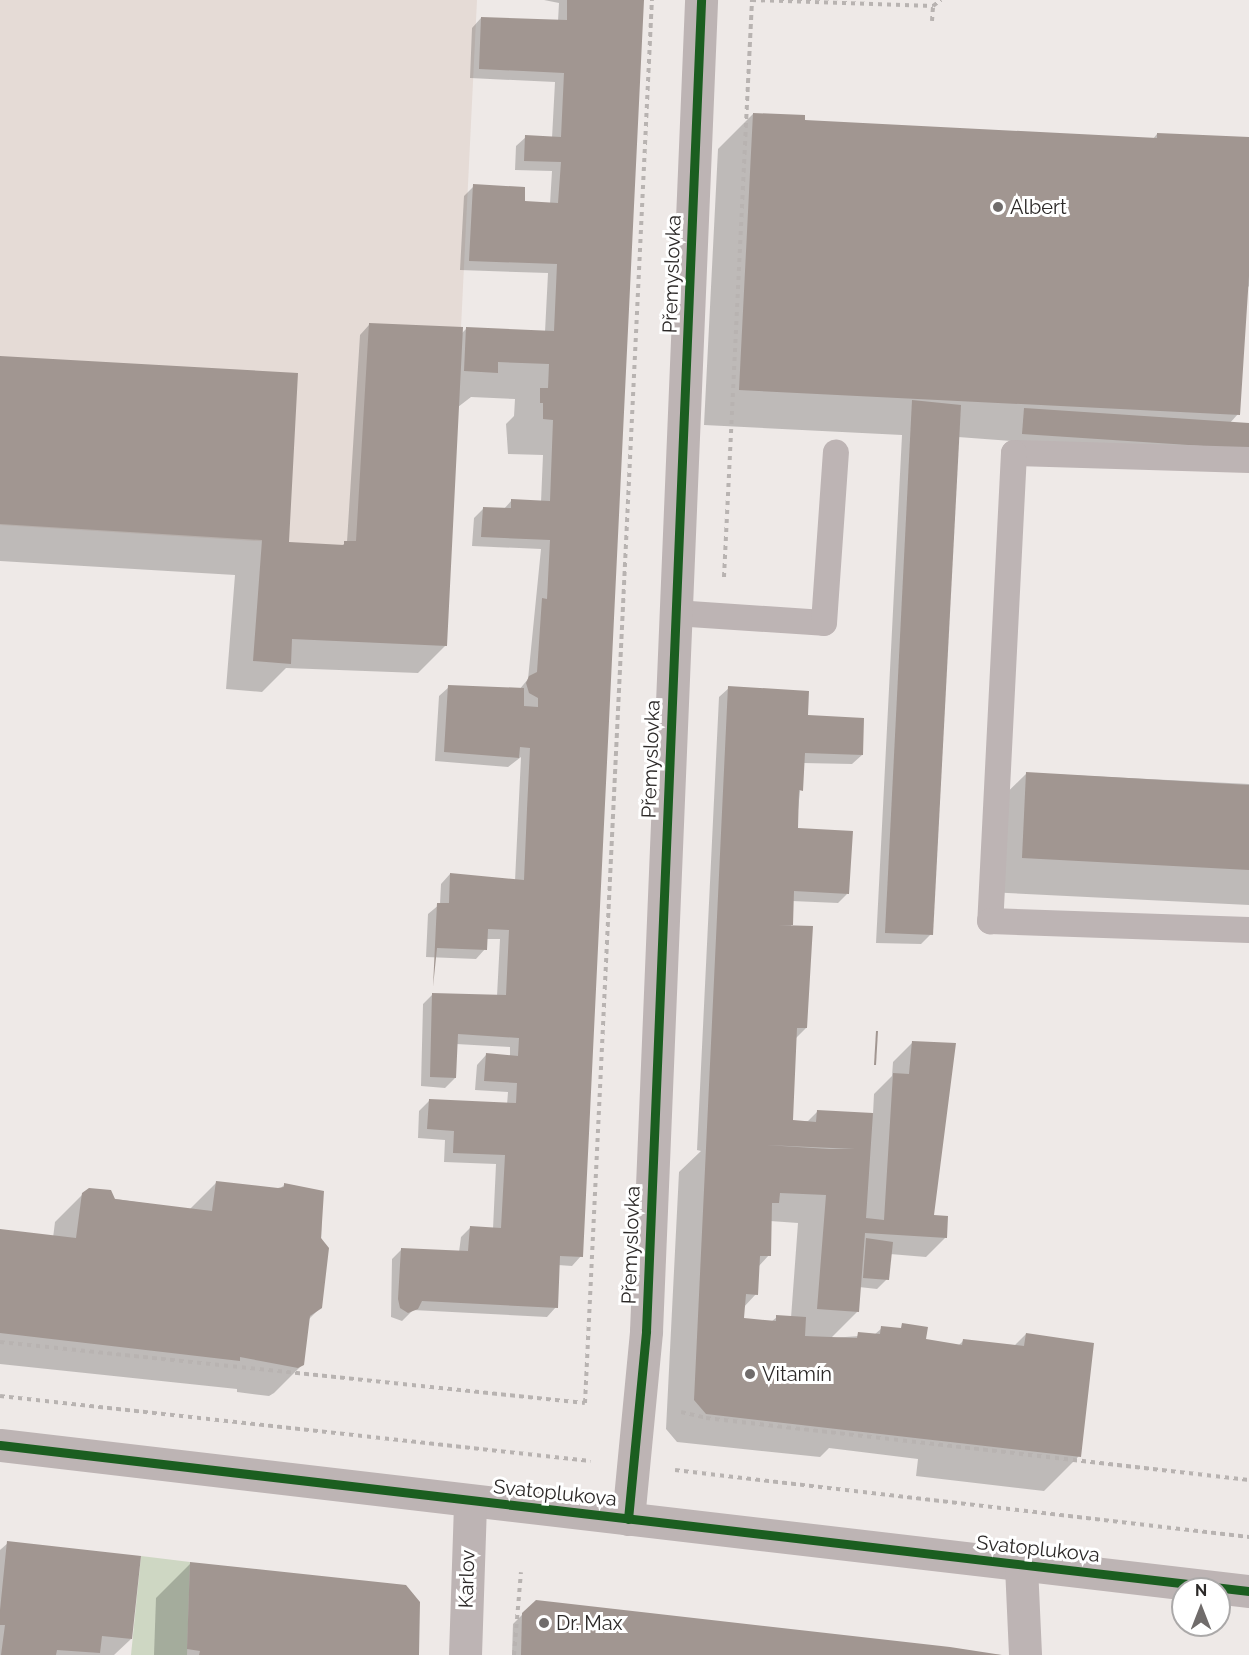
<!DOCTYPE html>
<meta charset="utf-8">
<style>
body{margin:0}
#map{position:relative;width:1249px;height:1655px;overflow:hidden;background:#eee9e7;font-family:Raleway,sans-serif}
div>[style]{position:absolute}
.built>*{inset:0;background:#e5dbd6}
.green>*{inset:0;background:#ced7c3}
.shadow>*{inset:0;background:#0003}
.building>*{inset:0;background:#a19691}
.path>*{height:4px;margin-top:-2px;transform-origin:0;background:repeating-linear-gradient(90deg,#b8b3b1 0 4.5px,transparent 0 9px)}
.lane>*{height:26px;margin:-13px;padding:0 13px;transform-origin:13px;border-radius:13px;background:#bdb4b4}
.street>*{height:33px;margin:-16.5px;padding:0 16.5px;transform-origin:16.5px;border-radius:16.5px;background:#bdb4b4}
.cycleway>*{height:9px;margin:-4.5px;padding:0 4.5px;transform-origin:4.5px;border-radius:4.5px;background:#1b5e20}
.dots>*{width:16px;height:16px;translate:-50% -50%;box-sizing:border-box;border:3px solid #fff;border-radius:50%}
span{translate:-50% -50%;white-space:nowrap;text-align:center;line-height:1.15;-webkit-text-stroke:6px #fff;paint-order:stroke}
.poi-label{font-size:20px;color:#2c2928}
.left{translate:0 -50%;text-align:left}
.street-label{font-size:20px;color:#2c2928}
.north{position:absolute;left:1171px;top:1577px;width:60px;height:60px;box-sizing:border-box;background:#fff;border:2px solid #aba9a9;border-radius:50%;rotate:0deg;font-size:16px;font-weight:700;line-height:24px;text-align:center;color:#2c2928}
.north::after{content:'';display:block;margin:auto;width:21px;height:27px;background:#706c6b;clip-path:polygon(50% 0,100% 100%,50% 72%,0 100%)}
</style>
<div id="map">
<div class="built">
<div style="clip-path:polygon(0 0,477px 0,450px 553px,0 525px)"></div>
</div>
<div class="green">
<div style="clip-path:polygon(141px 1556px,190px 1562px,187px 1655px,131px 1655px)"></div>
</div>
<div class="shadow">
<div style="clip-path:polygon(544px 0,643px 0,581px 1256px,572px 1266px,558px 1265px,556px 1307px,547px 1317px,413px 1310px,402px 1321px,391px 1317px,392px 1259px,402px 1249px,459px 1252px,461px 1237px,470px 1228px,493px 1229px,496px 1164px,444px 1162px,445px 1140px,418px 1138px,419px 1111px,429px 1101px,507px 1105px,508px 1092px,475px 1090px,477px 1065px,486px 1055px,510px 1057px,510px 1047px,456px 1044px,455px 1078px,445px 1088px,421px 1086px,423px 1004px,433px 994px,497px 996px,500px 939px,486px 939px,485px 949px,476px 959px,426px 957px,428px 914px,440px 904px,441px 884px,450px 874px,515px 881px,521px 757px,508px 767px,435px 761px,439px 696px,449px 687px,519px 690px,528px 679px,541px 549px,472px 546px,474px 518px,484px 508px,503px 510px,511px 501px,541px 502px,543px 455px,508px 454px,506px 424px,514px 416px,515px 399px,471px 397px,458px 407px,446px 645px,418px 673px,286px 668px,262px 692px,226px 689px,235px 575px,0 561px,0 357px,287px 543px,341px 546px,347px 542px,360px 335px,369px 325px,461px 334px,467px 328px,545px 332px,548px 273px,460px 270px,464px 196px,474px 186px,523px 202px,550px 204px,552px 171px,515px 170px,516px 146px,526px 137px,552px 138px,555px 82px,470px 78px,472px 28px,481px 18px,558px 21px,559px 3px)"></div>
<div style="clip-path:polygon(753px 114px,803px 122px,1153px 139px,1157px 134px,1249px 139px,1249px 286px,1245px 290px,1238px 414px,1229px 424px,1249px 425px,1249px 459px,958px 437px,931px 934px,921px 944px,876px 943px,902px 435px,704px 425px,718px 149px)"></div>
<div style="clip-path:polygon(evenodd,729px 688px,807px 717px,862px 755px,852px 764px,803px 763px,796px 829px,847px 894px,838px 903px,792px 901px,791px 927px,806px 1028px,796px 1038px,791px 1122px,808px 1121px,817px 1112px,873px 1114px,874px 1094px,892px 1076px,893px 1062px,912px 1043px,932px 1217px,946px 1237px,926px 1257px,890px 1254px,887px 1279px,877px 1289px,859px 1287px,858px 1311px,831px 1338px,874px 1335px,882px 1328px,926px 1328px,924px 1341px,958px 1346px,963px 1341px,1014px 1346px,1026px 1334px,1079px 1456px,1044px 1491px,916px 1476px,918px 1459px,829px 1448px,820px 1457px,677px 1442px,666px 1429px,679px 1172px,701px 1151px,697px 1150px,719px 697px,729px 688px,770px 1221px,798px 1223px,791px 1318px,777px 1317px,771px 1322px,742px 1320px,743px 1308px,756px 1294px,758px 1267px,769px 1255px,770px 1221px)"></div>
<div style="clip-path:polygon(1027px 773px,1249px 784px,1249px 905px,987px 892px,991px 808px)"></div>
<div style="clip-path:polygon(216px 1183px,280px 1189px,285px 1184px,322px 1192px,320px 1308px,308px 1320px,303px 1364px,274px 1393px,269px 1396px,237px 1392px,237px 1389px,0 1364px,0 1231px,53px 1238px,55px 1222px,83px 1194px,189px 1210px)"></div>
<div style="clip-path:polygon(8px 1543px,131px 1639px,114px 1655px,0 1655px,0 1550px)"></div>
<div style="clip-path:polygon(191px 1563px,417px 1655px,154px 1655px,156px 1598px)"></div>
<div style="clip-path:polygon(523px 1614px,1001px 1655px,512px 1655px,513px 1624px)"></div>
</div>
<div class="building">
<div style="clip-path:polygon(567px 0,644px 0,583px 1257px,560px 1256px,558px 1308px,422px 1301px,418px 1309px,408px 1313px,400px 1308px,398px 1299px,401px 1248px,468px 1251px,470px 1226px,501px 1228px,505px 1155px,453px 1153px,454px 1131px,427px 1129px,429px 1099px,516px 1103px,517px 1083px,484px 1081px,486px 1053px,518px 1056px,519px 1038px,458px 1034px,456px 1078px,430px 1077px,432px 993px,506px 995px,509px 930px,488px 929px,487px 950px,437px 948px,433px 987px,437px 903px,449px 903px,450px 873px,524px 880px,527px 809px,530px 748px,520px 747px,519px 758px,444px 752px,448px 685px,524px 688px,524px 706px,538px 707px,538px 698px,529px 693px,526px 683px,529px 676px,537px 672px,542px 598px,547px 599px,550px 540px,481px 537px,483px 507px,511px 508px,511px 499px,550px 501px,553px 420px,543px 419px,543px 403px,540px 403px,540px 388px,548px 388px,549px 364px,498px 362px,498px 373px,464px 371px,466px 327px,554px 331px,557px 264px,469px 261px,473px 184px,525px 187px,525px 201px,558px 203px,561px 162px,524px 161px,525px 135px,561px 137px,564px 73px,479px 69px,481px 17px,567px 20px)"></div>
<div style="clip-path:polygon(753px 113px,805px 115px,805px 120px,1157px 138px,1157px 133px,1249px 137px,1249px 276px,1240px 415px,739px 390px)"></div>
<div style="clip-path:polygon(369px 323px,463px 327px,447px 646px,292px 639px,291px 664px,253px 661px,262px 540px,0 524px,0 356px,298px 373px,289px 542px,344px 545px,344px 541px,356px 541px)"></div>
<div style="clip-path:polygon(912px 400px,961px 405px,933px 935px,885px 933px)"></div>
<div style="clip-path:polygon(1024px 408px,1249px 423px,1249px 449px,1022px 434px)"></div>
<div style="clip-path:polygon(evenodd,728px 686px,809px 691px,808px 715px,864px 718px,863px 755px,805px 753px,803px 791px,799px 790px,798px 828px,853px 831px,849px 894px,794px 891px,793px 925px,778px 925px,813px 926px,807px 1028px,797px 1028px,793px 1120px,816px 1122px,817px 1110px,873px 1113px,866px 1218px,884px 1220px,893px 1073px,909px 1074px,912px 1041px,956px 1043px,934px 1215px,948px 1216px,947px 1238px,865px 1233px,859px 1312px,817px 1309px,826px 1195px,780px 1193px,779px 1203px,772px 1203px,771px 1256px,760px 1256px,758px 1295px,746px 1294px,744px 1318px,776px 1321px,776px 1315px,806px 1317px,805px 1336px,857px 1338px,858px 1332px,880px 1334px,881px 1326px,901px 1328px,902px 1323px,928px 1327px,926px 1339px,962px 1345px,963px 1339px,1024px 1346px,1026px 1333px,1094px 1343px,1081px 1457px,706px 1414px,694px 1400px,728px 686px,766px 1145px,855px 1149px,829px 1149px,766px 1145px)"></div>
<div style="clip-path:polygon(1026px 772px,1249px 785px,1249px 870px,1022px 858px)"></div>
<div style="clip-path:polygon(876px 1031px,878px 1031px,876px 1065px,874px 1065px)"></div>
<div style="clip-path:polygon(216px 1181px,278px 1188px,284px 1187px,284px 1183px,324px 1191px,321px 1238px,329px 1248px,322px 1308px,310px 1316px,304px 1365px,298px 1368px,240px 1357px,240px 1361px,0 1333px,0 1229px,76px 1238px,82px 1193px,89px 1188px,111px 1190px,115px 1199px,212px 1211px)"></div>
<div style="clip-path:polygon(866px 1238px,893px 1242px,889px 1280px,863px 1278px)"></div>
<div style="clip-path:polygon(7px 1541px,141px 1556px,132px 1639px,102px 1636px,100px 1653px,57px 1650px,56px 1655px,1px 1655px,5px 1625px,0 1625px,0 1610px)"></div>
<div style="clip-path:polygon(190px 1562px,406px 1585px,420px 1602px,419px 1655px,199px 1655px,200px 1651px,187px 1649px)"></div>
<div style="clip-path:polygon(536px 1600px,950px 1647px,1002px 1655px,521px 1655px,522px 1613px)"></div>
</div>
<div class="path">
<div style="left:752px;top:0;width:181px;rotate:1.9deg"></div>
<div style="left:933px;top:6px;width:10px;rotate:-37deg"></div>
<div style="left:932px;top:21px;width:15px;rotate:-86deg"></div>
<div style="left:724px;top:577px;width:578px;rotate:-87.22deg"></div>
<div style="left:0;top:1342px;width:588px;rotate:5.95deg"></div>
<div style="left:585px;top:1403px;width:1405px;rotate:-87.27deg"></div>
<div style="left:0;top:1396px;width:594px;rotate:6.29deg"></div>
<div style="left:681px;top:1412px;width:26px;rotate:13deg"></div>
<div style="left:706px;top:1418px;width:547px;rotate:6.51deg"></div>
<div style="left:675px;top:1470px;width:578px;rotate:6.66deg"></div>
<div style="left:514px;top:1655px;width:83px;rotate:-85.2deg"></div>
</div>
<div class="lane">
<div style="left:1249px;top:460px;width:235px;rotate:-178.3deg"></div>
<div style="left:1014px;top:453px;width:469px;rotate:92.9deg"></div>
<div style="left:990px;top:921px;width:259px;rotate:2deg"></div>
<div style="left:675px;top:613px;width:149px;rotate:3.8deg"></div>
<div style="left:824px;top:623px;width:171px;rotate:-86deg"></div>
</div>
<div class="street">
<div style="left:0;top:1445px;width:1258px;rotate:6.67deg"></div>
<div style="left:628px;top:1519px;width:189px;rotate:-84.5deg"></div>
<div style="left:646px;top:1331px;width:1332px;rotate:-87.63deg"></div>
<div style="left:1021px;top:1566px;width:89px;rotate:87.4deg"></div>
<div style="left:465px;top:1655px;width:152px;rotate:-88.1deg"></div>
</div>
<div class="cycleway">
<div style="left:0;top:1445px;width:1258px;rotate:6.67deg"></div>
<div style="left:628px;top:1519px;width:189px;rotate:-84.5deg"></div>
<div style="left:646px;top:1331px;width:1332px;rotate:-87.63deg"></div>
</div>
<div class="dots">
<div style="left:998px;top:207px;background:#706c6b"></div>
<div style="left:750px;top:1374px;background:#706c6b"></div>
<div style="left:544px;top:1623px;background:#706c6b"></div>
</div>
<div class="poi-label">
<span class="left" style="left:1010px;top:207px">Albert</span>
<span class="left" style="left:762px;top:1374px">Vitamín</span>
<span class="left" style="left:556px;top:1623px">Dr. Max</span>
</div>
<div class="street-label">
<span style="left:672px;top:274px;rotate:-88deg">Přemyslovka</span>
<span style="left:651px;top:759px;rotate:-88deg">Přemyslovka</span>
<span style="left:631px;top:1245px;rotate:-88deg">Přemyslovka</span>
<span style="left:555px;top:1493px;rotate:6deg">Svatoplukova</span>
<span style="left:1038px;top:1549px;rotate:6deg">Svatoplukova</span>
<span style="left:467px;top:1579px;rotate:-88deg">Karlov</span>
</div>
<div class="north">N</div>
</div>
